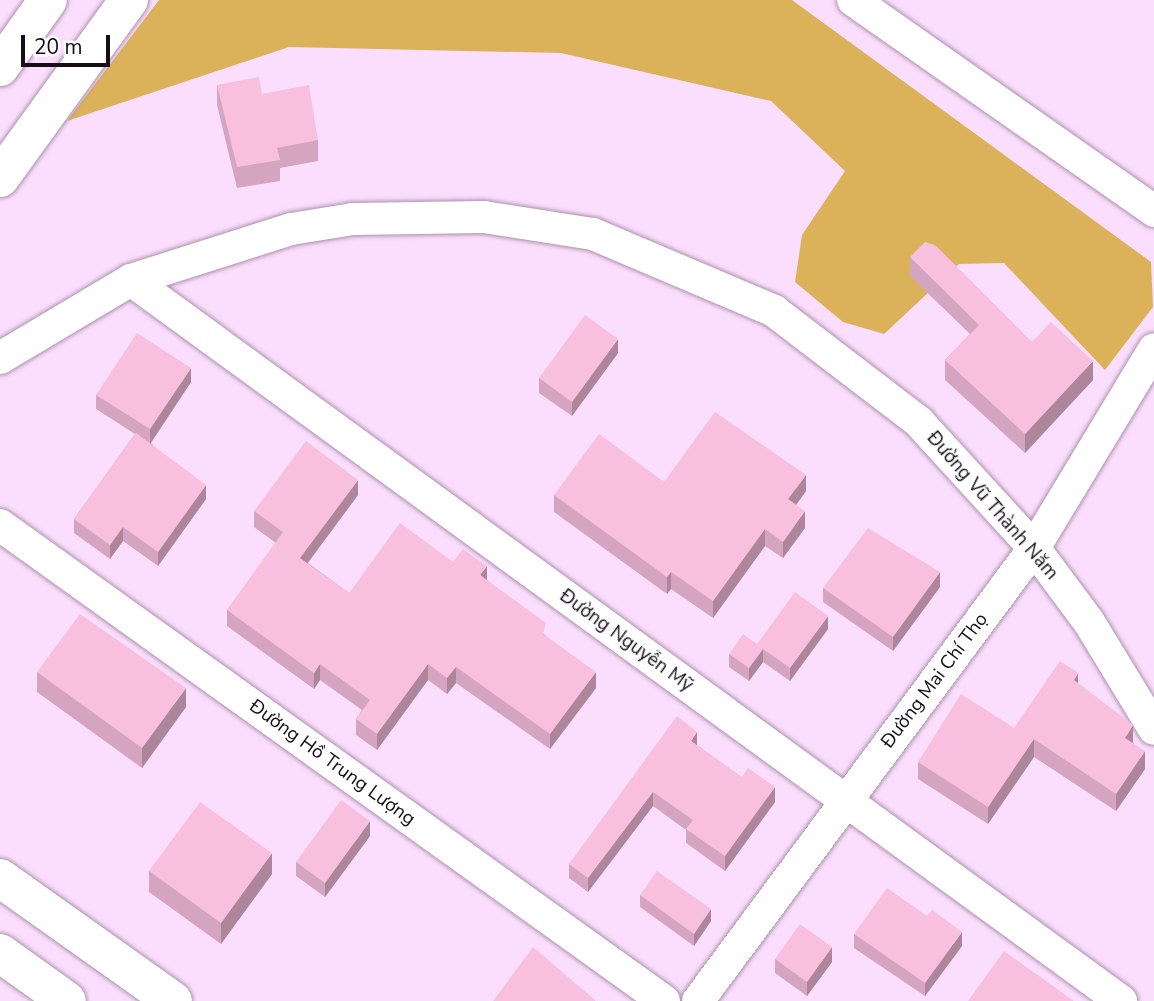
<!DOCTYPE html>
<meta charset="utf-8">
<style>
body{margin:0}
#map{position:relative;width:1154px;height:1001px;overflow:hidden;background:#fbdefd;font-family:"Nunito Sans",sans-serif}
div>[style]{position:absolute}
.green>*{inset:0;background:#dbb25a}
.roads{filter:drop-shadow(0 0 2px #ac91ad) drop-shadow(0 0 2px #ac91ad)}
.minor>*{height:32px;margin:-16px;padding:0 16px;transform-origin:16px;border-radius:16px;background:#fff}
.tertiary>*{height:38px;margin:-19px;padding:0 19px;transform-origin:19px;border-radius:19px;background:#fff}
.secondary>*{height:38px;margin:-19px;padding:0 19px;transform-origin:19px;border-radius:19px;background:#fff}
.wall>*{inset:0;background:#d5a4c0}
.shaded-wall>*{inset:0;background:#ae869c}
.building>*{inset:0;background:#f8bfdf}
span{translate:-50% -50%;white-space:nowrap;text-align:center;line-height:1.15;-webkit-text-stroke:7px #fff;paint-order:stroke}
.street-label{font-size:19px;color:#160d17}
.scale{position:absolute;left:21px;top:35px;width:89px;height:32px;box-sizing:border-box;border:4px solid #160d17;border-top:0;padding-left:9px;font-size:21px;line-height:24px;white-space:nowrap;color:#160d17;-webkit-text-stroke:5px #fff;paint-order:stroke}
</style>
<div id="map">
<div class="green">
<div style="clip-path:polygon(159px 0,792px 0,1151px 262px,1153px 307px,1105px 370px,1004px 263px,959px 264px,884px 334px,843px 322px,795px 282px,802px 235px,845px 171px,771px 101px,561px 53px,289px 47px,67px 121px)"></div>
</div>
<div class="roads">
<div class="minor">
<div style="left:853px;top:0;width:368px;rotate:35deg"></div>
<div style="left:131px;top:280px;width:1225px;rotate:36.07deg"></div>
<div style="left:0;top:358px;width:152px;rotate:-30.8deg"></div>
<div style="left:131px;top:280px;width:168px;rotate:-17.7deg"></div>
<div style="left:291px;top:229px;width:63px;rotate:-9.2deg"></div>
<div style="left:353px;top:219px;width:131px;rotate:-0.9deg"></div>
<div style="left:484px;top:217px;width:110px;rotate:8.9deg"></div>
<div style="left:593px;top:234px;width:197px;rotate:23deg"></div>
<div style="left:774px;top:311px;width:183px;rotate:37.4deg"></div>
<div style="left:919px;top:422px;width:171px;rotate:47.6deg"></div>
<div style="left:1034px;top:548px;width:92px;rotate:53.4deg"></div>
<div style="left:1089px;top:622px;width:125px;rotate:58.7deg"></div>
<div style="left:0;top:525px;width:817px;rotate:35.64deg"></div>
<div style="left:698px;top:1001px;width:564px;rotate:-53.43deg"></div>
<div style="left:1034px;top:548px;width:232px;rotate:-58.9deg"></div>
</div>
<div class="tertiary">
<div style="left:0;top:67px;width:82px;rotate:-54.4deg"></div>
<div style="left:0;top:178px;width:220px;rotate:-54.1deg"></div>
</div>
<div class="secondary">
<div style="left:0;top:878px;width:212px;rotate:35.4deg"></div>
<div style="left:0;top:953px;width:82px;rotate:35.6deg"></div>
</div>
</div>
<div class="wall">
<div style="clip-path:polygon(217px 85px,262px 94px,318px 140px,318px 161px,280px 168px,280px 181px,237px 188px,217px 105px)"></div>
<div style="clip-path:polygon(910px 257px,1032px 342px,1093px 380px,1025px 453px,945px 380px,945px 360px,970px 334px,910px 276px)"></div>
<div style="clip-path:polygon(618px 353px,572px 416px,539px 393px,539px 378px)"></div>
<div style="clip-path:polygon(191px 382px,151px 443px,206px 499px,158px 566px,123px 541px,110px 559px,74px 533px,74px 519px,135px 434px,96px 409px,96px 395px)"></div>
<div style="clip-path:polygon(664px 482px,806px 491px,796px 505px,805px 528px,783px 558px,765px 546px,713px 618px,671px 589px,667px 594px,554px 512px,554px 495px)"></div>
<div style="clip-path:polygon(358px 495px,308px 563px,349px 593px,453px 562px,487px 580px,546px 636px,596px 688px,550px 749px,456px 683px,447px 694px,428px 680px,377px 750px,356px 735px,356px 719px,362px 710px,320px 680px,314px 689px,227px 626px,227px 610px,276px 543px,254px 527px,254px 511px)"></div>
<div style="clip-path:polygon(940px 587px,893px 651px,823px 602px,823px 588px)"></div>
<div style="clip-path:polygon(828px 629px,790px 681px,763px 662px,749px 681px,729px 667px,729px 654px,757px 644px)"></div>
<div style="clip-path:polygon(37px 672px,186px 707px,142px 768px,37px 692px)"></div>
<div style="clip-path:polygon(1078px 684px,1133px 742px,1145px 769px,1116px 811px,1034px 757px,988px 824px,918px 779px,918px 762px,1014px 728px)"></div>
<div style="clip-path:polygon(697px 745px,775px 802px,725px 871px,686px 843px,686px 830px,653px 806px,588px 892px,569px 878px,569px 864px)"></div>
<div style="clip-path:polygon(370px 836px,325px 897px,296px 876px,296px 862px)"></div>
<div style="clip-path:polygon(149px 871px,272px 874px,221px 944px,149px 892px)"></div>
<div style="clip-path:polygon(640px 895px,711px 921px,694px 946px,640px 907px)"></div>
<div style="clip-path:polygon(854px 934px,962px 946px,925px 996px,854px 948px)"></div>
<div style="clip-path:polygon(775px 959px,832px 962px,807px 996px,775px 973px)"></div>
</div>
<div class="shaded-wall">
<div style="clip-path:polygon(618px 339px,618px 353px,572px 416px,572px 402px)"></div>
<div style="clip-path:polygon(1093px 361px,1093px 380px,1025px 453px,1025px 434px)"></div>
<div style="clip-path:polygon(191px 368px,191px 382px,150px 444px,150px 429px)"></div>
<div style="clip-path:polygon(806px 475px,806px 491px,788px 516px,788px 499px)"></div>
<div style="clip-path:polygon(358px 480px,358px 495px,300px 573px,300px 558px)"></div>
<div style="clip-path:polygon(206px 485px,206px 499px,158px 566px,158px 552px)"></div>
<div style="clip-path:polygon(805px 511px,805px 528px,783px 558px,783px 542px)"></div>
<div style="clip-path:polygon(123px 527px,123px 541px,110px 559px,110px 545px)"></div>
<div style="clip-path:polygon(765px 529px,765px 546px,713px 618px,713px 601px)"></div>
<div style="clip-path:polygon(487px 566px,487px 582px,480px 575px)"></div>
<div style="clip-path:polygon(671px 572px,671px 589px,667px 594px,667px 577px)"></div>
<div style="clip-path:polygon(940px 572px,940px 587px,893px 651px,893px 637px)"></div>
<div style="clip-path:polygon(828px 616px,828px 629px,790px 681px,790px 668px)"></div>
<div style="clip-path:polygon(763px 649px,763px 662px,749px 681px,749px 668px)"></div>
<div style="clip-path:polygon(320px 664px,320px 680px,314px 689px,314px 673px)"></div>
<div style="clip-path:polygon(428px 664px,428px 680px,377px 750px,377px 734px)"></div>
<div style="clip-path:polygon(456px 667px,456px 683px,447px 694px,447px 678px)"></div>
<div style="clip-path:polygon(596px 672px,596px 688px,550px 749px,550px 734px)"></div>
<div style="clip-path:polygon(1078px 673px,1078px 691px,1074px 680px)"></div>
<div style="clip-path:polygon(186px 688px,186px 707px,142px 768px,142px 748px)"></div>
<div style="clip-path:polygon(1133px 725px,1133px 742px,1125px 755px,1125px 738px)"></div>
<div style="clip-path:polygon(697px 732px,697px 746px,691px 741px)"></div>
<div style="clip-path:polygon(1034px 739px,1034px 757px,988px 824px,988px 807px)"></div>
<div style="clip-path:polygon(1145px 751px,1145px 769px,1116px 811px,1116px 794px)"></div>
<div style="clip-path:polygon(775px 787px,775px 802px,725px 871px,725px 856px)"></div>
<div style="clip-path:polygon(653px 792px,653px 806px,588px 892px,588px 878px)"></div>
<div style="clip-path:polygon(370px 821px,370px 836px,325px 897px,325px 883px)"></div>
<div style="clip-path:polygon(272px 853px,272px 874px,221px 944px,221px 923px)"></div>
<div style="clip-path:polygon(711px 909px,711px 921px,694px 946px,694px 934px)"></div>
<div style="clip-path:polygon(962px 932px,962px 946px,925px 996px,925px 983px)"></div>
<div style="clip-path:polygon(832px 947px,832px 962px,807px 996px,807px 982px)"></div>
</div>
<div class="building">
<div style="clip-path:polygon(259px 77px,262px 94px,309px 85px,318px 140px,277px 148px,280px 160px,237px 167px,217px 85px)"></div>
<div style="clip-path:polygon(925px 242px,935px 245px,1032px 342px,1051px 322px,1093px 361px,1025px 434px,945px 360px,979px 325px,910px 257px)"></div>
<div style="clip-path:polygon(585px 315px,618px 339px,572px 402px,539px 378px)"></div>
<div style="clip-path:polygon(137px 333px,191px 368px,150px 429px,96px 395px)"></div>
<div style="clip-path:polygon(715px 412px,806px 475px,788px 499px,805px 511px,783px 542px,765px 529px,713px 601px,671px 572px,667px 577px,554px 495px,599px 434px,664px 482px)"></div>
<div style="clip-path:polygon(136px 433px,206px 485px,158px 552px,123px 527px,110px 545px,74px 519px)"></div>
<div style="clip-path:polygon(306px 441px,358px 480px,300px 558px,349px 593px,400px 523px,453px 562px,463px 549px,487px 566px,480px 575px,546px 623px,543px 634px,596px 672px,550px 734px,456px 667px,447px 678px,428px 664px,377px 734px,356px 719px,370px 700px,320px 664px,314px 673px,227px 610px,283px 532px,254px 511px)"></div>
<div style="clip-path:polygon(868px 528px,940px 572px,893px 637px,823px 588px)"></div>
<div style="clip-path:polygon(795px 592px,828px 616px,790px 668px,763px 649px,749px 668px,729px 654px,743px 634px,757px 644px)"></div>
<div style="clip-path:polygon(80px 614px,186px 688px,142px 748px,37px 672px)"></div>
<div style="clip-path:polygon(1060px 661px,1078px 673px,1074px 680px,1133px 725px,1125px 738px,1145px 751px,1116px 794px,1034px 739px,988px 807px,918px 762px,961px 694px,1014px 728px)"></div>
<div style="clip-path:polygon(677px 716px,697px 732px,691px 741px,742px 777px,748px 768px,775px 787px,725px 856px,686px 829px,693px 820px,653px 792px,588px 878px,569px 864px)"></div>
<div style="clip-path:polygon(341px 800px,370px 821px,325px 883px,296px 862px)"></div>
<div style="clip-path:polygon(200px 802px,272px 853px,221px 923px,149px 871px)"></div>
<div style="clip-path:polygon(657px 871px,711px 909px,694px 934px,640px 895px)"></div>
<div style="clip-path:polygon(887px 888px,927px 916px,932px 910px,962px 932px,925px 983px,854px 934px)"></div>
<div style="clip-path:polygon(800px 924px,832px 947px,807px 982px,775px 959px)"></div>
<div style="clip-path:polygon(533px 947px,596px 1001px,493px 1001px)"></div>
<div style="clip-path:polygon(1004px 951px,1074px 1001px,968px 1001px)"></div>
</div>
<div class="street-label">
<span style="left:992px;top:506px;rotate:49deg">Đường Vũ Thành Năm</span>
<span style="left:626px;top:641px;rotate:36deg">Đường Nguyễn Mỹ</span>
<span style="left:935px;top:681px;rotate:-53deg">Đường Mai Chí Thọ</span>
<span style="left:332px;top:763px;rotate:36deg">Đường Hồ Trung Lượng</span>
</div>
<div class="scale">20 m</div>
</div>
